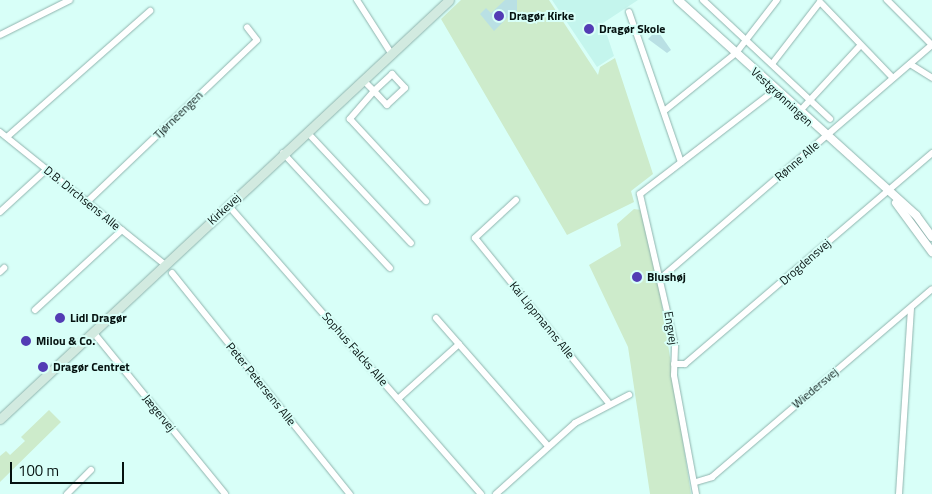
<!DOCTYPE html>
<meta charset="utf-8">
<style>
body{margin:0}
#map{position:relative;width:932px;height:494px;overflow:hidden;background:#d8fff8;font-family:"Titillium Web",sans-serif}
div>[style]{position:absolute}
.built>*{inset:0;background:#c4f5ed}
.green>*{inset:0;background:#cdebcb}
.building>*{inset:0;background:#b9e0e4}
.roads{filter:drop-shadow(0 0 1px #8fb4ae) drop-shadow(0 0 1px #8fb4ae)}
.minor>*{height:6px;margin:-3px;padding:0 3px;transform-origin:3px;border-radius:3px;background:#fff}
.tertiary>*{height:8px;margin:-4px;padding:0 4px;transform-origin:4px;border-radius:4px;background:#fff}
.secondary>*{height:9px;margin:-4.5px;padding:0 4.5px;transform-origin:4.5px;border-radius:4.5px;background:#d2eae0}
.dots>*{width:14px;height:14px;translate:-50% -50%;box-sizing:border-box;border:2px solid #d8fff8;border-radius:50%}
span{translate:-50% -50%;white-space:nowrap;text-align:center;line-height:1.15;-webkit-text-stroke:4px #d8fff8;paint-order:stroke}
.poi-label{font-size:12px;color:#051210;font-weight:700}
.left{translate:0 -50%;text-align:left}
.street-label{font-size:12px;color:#051210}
.scale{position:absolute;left:10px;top:462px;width:114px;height:22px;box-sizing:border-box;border:2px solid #051210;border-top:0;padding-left:6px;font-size:15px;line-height:18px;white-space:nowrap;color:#051210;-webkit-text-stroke:4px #d8fff8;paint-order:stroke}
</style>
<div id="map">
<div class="built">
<div style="clip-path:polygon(552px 0,638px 0,603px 23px,614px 56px,597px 67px)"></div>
</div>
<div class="green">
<div style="clip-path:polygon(461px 0,549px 0,598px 75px,600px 67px,615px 58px,653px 174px,631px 191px,634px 202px,567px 235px,441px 19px)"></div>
<div style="clip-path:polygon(634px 209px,641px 210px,657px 273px,691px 494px,650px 494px,628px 347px,589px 265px,621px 246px,617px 224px)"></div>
<div style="clip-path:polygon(49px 410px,61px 422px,0 482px,0 456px,6px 451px,10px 455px,25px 441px,21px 437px)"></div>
</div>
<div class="building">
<div style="clip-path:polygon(505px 0,517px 0,517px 15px,512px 20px,509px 16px,494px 31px,480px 14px,486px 8px,491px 13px)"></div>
<div style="clip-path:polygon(657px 30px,671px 50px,667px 53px,648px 39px)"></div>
</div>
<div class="roads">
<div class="minor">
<div style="left:357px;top:0;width:63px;rotate:57.3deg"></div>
<div style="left:703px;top:0;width:174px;rotate:43.1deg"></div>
<div style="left:820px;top:2px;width:105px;rotate:46.2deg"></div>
<div style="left:629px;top:12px;width:159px;rotate:70.9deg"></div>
<div style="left:0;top:35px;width:78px;rotate:-26.6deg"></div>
<div style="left:772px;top:64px;width:78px;rotate:-52.3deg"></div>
<div style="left:910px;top:64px;width:26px;rotate:32deg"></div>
<div style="left:392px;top:74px;width:19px;rotate:47deg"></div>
<div style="left:405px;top:88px;width:25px;rotate:137deg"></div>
<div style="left:387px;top:105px;width:19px;rotate:-133deg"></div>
<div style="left:374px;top:91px;width:25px;rotate:-43deg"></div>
<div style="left:363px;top:80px;width:16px;rotate:45deg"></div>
<div style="left:374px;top:91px;width:37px;rotate:131deg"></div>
<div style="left:350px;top:119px;width:112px;rotate:47.2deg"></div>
<div style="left:664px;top:111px;width:92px;rotate:-38.9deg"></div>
<div style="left:736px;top:53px;width:67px;rotate:-52.3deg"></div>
<div style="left:799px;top:112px;width:88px;rotate:-47.3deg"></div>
<div style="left:0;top:132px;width:211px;rotate:38.8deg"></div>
<div style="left:307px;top:132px;width:152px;rotate:46.9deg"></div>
<div style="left:7px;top:137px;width:191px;rotate:-41.4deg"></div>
<div style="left:283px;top:153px;width:157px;rotate:47.1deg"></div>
<div style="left:516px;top:200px;width:56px;rotate:137.2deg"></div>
<div style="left:475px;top:238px;width:211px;rotate:51deg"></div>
<div style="left:88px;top:201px;width:233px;rotate:-43.6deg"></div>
<div style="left:257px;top:40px;width:16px;rotate:-128deg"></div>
<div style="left:228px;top:205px;width:384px;rotate:48.8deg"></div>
<div style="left:0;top:212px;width:64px;rotate:-42.5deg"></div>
<div style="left:0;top:272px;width:6px;rotate:-45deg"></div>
<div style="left:172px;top:273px;width:284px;rotate:51.2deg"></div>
<div style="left:662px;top:277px;width:356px;rotate:-40.7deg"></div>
<div style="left:932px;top:45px;width:64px;rotate:-135deg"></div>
<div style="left:35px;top:310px;width:118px;rotate:-42.6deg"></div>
<div style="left:436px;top:318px;width:170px;rotate:48.8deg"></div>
<div style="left:93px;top:332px;width:209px;rotate:50.8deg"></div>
<div style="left:674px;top:364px;width:11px"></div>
<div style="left:685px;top:364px;width:325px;rotate:-40.5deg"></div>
<div style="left:398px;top:399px;width:82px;rotate:-42deg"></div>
<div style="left:696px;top:482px;width:17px;rotate:-17deg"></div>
<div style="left:712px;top:477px;width:289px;rotate:-40.5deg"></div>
<div style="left:67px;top:494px;width:34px;rotate:-45deg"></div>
<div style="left:496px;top:494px;width:106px;rotate:-41.9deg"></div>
<div style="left:575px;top:423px;width:61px;rotate:-27.4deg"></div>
<div style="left:696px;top:494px;width:121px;rotate:-100.5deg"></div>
<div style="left:674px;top:375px;width:29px;rotate:-88deg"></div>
<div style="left:675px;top:346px;width:156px;rotate:-103deg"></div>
<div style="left:640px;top:194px;width:170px;rotate:-37.6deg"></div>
<div style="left:899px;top:494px;width:186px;rotate:-86.3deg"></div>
</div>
<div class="tertiary">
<div style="left:678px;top:0;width:321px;rotate:42.1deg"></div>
<div style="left:916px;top:215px;width:27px;rotate:54deg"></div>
<div style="left:896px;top:203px;width:61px;rotate:53.7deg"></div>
</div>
<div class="secondary">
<div style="left:0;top:419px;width:614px;rotate:-43.02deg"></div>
</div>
</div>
<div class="dots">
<div style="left:499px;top:16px;background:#533cb4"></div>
<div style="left:589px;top:29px;background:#533cb4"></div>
<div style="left:637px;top:277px;background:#533cb4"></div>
<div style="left:60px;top:318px;background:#533cb4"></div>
<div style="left:26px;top:341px;background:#533cb4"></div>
<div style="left:43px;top:367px;background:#533cb4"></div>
</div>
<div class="poi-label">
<span class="left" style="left:509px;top:16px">Dragør Kirke</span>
<span class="left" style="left:599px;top:29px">Dragør Skole</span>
<span class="left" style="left:647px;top:277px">Blushøj</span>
<span class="left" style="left:70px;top:318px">Lidl Dragør</span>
<span class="left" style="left:36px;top:341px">Milou &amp; Co.</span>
<span class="left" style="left:53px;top:367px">Dragør Centret</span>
</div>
<div class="street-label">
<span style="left:782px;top:97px;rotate:43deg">Vestgrønningen</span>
<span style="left:178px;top:115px;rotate:-44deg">Tjørneengen</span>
<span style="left:797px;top:161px;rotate:-41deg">Rønne Alle</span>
<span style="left:82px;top:198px;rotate:39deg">D.B. Dirchsens Alle</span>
<span style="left:224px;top:209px;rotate:-43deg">Kirkevej</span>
<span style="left:805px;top:262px;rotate:-41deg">Drogdensvej</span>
<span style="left:542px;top:320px;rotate:51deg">Kai Lippmanns Alle</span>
<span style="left:671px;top:328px;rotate:81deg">Engvej</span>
<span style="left:355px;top:349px;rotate:49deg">Sophus Falcks Alle</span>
<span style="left:261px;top:384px;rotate:51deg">Peter Petersens Alle</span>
<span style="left:815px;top:388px;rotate:-40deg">Wiedersvej</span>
<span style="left:159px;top:413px;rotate:51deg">Jægervej</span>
</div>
<div class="scale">100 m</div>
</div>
